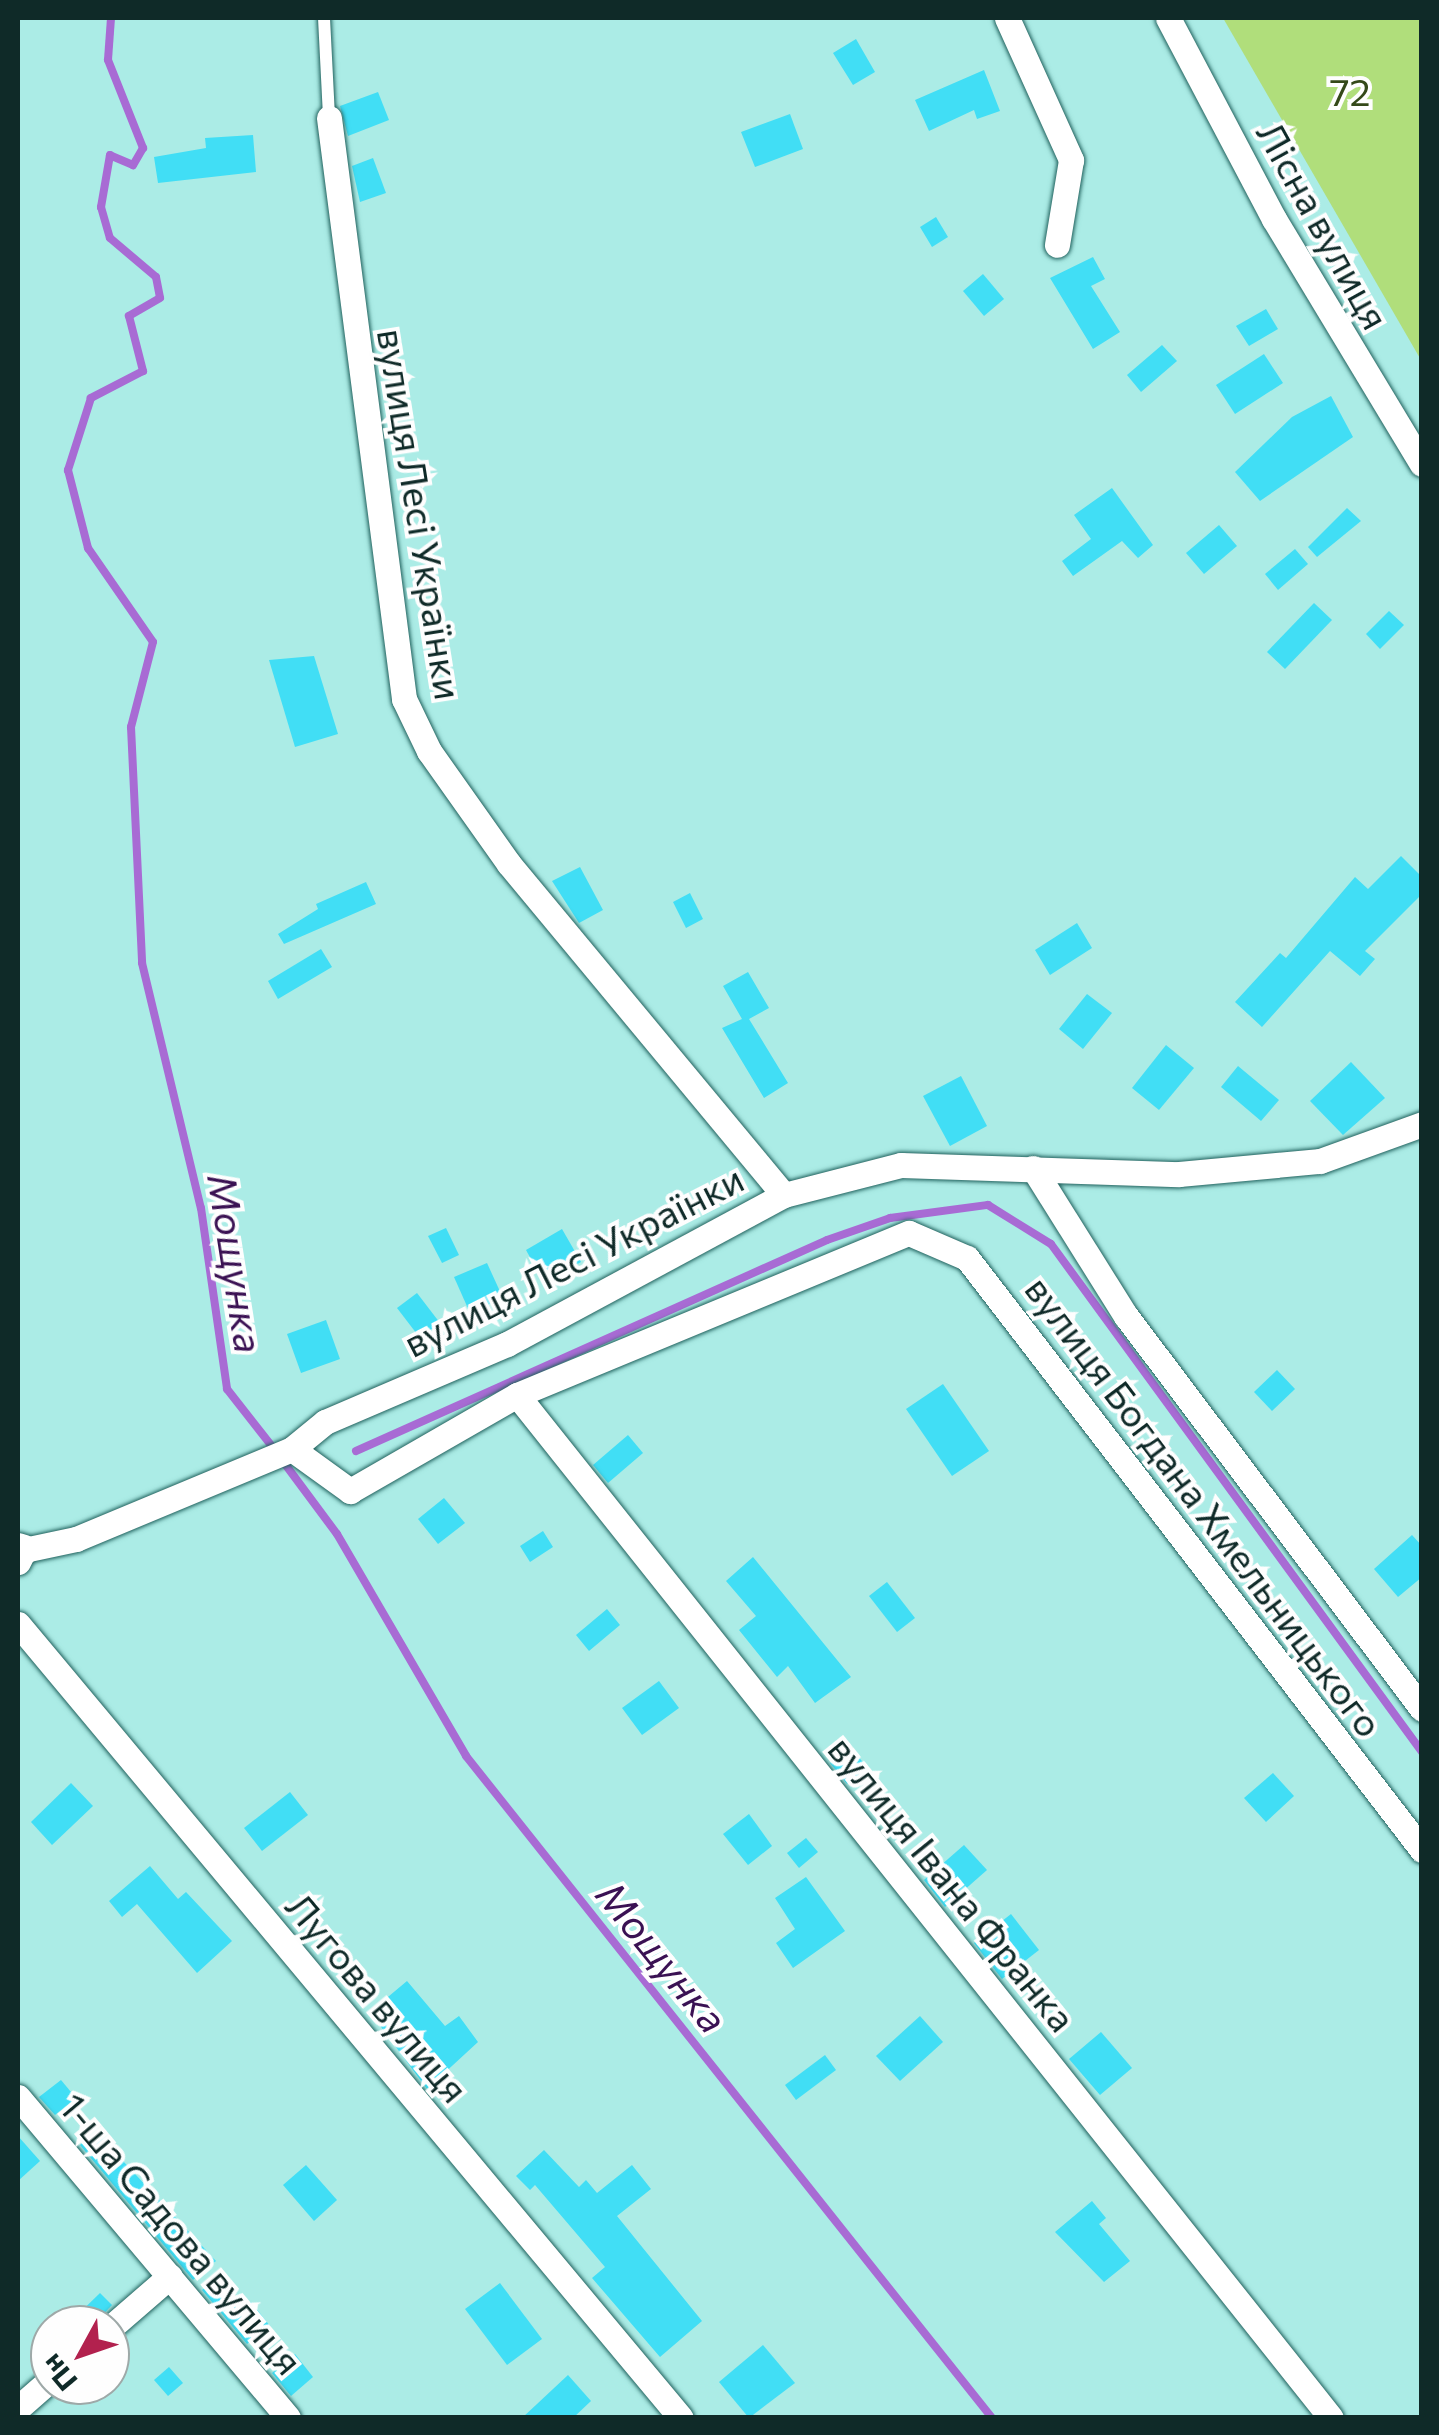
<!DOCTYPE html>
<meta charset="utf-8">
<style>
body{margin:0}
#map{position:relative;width:1439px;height:2435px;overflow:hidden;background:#abece6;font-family:Commissioner,sans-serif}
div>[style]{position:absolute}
.green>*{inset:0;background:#b0de7b}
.stream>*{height:8px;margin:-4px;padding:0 4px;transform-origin:4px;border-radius:4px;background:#a86bd4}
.building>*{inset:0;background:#41def5}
.roads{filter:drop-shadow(0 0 2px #20615d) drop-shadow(0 0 2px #20615d)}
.service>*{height:12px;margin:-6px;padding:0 6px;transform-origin:6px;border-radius:6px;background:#fff}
.minor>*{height:25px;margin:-12.5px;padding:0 12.5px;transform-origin:12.5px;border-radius:12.5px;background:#fff}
.tertiary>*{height:30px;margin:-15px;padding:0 15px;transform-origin:15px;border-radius:15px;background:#fff}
span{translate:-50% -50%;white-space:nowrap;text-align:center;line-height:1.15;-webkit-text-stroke:8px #fefefe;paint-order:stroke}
.park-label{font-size:38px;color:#344919}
.street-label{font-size:38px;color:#0f2a28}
.water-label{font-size:40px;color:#3a1153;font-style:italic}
.frame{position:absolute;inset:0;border:20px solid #0f2a28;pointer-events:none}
.north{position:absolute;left:30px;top:2305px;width:100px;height:100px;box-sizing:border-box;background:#fefefe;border:2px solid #9ea9a8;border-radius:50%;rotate:230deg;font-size:28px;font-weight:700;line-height:40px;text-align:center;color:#0f2a28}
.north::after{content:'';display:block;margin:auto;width:35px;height:45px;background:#b2214e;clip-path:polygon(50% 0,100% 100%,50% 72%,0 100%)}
</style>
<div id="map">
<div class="green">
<div style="clip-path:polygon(1223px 18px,1421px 18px,1421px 360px)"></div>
</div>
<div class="stream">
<div style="left:111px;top:18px;width:42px;rotate:94.1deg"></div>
<div style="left:108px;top:60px;width:95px;rotate:68.3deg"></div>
<div style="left:143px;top:148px;width:20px;rotate:120deg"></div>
<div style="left:133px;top:165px;width:25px;rotate:-157deg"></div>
<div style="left:110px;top:155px;width:53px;rotate:99.8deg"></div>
<div style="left:101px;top:207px;width:32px;rotate:74deg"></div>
<div style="left:110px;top:238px;width:60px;rotate:40.3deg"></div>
<div style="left:156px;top:277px;width:21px;rotate:79deg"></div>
<div style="left:160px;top:298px;width:36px;rotate:150deg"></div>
<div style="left:129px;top:316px;width:57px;rotate:75.7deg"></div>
<div style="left:143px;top:371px;width:59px;rotate:152.6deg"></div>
<div style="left:91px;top:398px;width:76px;rotate:107.7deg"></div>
<div style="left:68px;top:470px;width:81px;rotate:75.6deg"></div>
<div style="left:88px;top:548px;width:114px;rotate:55.3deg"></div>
<div style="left:153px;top:642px;width:88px;rotate:104.5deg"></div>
<div style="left:131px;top:727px;width:236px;rotate:87.3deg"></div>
<div style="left:142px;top:963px;width:252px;rotate:76.5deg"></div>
<div style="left:201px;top:1208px;width:183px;rotate:81.8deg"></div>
<div style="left:227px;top:1389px;width:76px;rotate:51.9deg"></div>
<div style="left:356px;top:1451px;width:516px;rotate:-24.13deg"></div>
<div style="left:827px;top:1240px;width:67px;rotate:-19.2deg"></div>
<div style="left:890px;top:1218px;width:99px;rotate:-7.6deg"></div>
<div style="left:988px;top:1205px;width:74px;rotate:31.8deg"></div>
<div style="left:1051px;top:1244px;width:629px;rotate:53.86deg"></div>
<div style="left:282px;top:1460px;width:92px;rotate:53.4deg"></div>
<div style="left:337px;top:1534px;width:257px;rotate:59.8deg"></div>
<div style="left:466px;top:1756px;width:846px;rotate:51.53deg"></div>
</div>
<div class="building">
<div style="clip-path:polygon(856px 39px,875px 72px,853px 85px,833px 53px)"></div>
<div style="clip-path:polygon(984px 70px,1000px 111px,977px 119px,974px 110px,929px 131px,915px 100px)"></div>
<div style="clip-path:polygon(378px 92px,389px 120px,348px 136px,340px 106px)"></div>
<div style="clip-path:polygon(790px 114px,803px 149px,755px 167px,741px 132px)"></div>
<div style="clip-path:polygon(253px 135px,256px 172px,158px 183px,154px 157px,206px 148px,205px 138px)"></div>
<div style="clip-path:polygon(373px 158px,386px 193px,360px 202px,352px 166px)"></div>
<div style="clip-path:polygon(936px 217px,948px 237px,932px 247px,920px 227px)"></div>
<div style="clip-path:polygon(1093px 257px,1105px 279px,1091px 286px,1120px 332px,1093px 349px,1050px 278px)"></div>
<div style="clip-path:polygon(983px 274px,1004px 299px,984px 316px,963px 291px)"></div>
<div style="clip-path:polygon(1266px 309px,1278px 329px,1249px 346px,1236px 326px)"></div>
<div style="clip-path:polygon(1162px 345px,1177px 361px,1141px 392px,1127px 375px)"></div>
<div style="clip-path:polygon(1264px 354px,1283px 383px,1235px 414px,1216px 385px)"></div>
<div style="clip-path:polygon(1331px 396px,1353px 437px,1260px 501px,1235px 472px,1292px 417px)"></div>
<div style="clip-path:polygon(1112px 488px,1153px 545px,1138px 558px,1122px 541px,1073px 576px,1062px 561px,1091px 539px,1074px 515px)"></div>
<div style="clip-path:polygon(1347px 508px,1361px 521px,1317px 557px,1308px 547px)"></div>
<div style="clip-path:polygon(1219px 525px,1237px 546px,1204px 574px,1186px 553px)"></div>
<div style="clip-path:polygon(1295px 549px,1308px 564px,1278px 590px,1265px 574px)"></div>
<div style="clip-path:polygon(1314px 603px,1332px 620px,1285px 669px,1267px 652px)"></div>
<div style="clip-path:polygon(1389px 611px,1404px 625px,1380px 649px,1366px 634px)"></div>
<div style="clip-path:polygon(314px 656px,338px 734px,295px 747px,269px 660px)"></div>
<div style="clip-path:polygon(1401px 856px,1422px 877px,1422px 894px,1365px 951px,1375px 959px,1360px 976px,1330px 951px,1262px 1027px,1235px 1002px,1280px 953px,1286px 958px,1355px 877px,1368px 889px)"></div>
<div style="clip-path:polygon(580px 867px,603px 910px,579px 923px,552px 881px)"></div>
<div style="clip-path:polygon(366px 882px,376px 904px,284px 944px,278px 934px,318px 909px,316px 904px)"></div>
<div style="clip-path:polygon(690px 893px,703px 919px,686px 928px,673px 902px)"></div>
<div style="clip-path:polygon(1077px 923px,1092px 948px,1050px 975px,1035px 950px)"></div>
<div style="clip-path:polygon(321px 949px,332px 967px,278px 999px,268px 981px)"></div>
<div style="clip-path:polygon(748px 972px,769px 1008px,749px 1019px,788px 1083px,764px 1098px,722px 1028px,742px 1019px,723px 986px)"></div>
<div style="clip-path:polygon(1087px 994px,1112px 1013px,1083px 1049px,1059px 1029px)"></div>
<div style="clip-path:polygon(1166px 1045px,1194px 1068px,1159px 1110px,1132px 1088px)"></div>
<div style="clip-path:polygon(1351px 1062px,1385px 1098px,1343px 1135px,1310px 1101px)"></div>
<div style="clip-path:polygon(1238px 1066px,1279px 1100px,1261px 1121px,1221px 1087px)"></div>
<div style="clip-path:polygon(961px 1076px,987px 1126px,950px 1146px,923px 1096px)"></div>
<div style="clip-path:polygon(446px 1228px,459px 1255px,442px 1263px,428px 1236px)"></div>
<div style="clip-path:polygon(562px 1229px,581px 1262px,544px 1283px,526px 1250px)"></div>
<div style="clip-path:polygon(487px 1263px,503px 1298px,470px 1313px,454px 1277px)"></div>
<div style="clip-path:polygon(417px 1293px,440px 1323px,420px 1338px,397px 1308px)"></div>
<div style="clip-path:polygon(326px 1320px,340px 1359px,301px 1373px,287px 1334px)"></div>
<div style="clip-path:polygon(1277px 1370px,1295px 1389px,1272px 1411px,1254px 1392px)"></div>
<div style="clip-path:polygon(943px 1384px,989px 1451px,952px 1476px,906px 1409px)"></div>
<div style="clip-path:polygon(628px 1435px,643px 1453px,608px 1483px,593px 1465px)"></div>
<div style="clip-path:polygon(444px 1498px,465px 1523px,438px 1544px,418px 1519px)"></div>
<div style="clip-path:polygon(543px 1531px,553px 1547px,530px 1562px,520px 1546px)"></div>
<div style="clip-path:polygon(1412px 1535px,1422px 1546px,1422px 1577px,1398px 1597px,1374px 1569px)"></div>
<div style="clip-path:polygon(753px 1557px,851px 1677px,815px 1703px,788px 1666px,777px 1677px,739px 1630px,756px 1616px,726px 1581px)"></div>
<div style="clip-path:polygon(887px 1582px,915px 1618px,897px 1632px,869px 1596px)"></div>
<div style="clip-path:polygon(607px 1609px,620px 1625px,589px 1651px,576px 1635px)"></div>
<div style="clip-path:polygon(659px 1681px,679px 1708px,642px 1735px,622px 1708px)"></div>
<div style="clip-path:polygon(850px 1747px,867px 1767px,847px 1784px,830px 1763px)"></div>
<div style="clip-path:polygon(1273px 1773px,1294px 1796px,1266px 1822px,1244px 1798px)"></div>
<div style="clip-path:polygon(71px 1783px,93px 1806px,52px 1845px,31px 1822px)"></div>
<div style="clip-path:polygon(290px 1792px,308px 1815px,262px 1851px,244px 1828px)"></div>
<div style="clip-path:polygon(749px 1814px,772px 1846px,748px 1865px,723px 1834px)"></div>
<div style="clip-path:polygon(806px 1838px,818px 1852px,799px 1868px,787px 1853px)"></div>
<div style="clip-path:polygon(964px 1845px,987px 1870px,945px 1907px,924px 1880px)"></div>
<div style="clip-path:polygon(150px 1866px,178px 1899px,186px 1892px,232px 1941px,197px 1973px,137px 1904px,122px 1917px,109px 1901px)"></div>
<div style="clip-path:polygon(806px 1877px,845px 1931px,793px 1968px,776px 1943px,795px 1929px,775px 1898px)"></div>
<div style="clip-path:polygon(1011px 1914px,1039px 1950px,1002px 1979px,974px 1943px)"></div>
<div style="clip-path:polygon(407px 1981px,445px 2026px,459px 2016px,478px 2042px,427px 2089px,370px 2012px)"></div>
<div style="clip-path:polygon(920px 2016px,943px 2042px,900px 2081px,876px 2056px)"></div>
<div style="clip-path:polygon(1101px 2032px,1132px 2068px,1100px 2095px,1069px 2059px)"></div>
<div style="clip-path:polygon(825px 2055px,836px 2070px,796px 2100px,785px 2085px)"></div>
<div style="clip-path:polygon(61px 2080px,76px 2098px,55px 2115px,39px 2097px)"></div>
<div style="clip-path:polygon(96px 2132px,216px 2261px,193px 2280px,80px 2145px)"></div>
<div style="clip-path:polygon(18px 2136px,40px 2161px,18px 2181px)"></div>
<div style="clip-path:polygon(544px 2150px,579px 2187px,586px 2180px,597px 2193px,632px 2165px,651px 2189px,617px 2216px,702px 2321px,660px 2357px,592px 2278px,605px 2267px,535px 2185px,530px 2190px,516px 2176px)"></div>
<div style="clip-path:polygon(306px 2165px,337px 2200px,314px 2221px,283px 2185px)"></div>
<div style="clip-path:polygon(1092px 2201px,1106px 2218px,1099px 2224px,1130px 2261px,1104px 2282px,1055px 2232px)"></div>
<div style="clip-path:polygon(212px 2282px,240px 2311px,251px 2302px,270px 2326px,247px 2344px,202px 2290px)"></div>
<div style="clip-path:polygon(500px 2283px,542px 2339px,507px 2365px,465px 2309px)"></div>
<div style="clip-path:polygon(100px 2293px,112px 2305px,94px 2324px,67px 2325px)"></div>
<div style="clip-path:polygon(763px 2345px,795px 2383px,749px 2418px,719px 2382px)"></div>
<div style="clip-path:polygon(295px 2354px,313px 2377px,291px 2396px,272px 2373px)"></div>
<div style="clip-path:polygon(169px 2367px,183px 2383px,168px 2396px,154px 2380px)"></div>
<div style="clip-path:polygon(568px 2375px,591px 2401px,573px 2418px,522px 2418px)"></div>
</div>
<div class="roads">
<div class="service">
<div style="left:324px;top:18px;width:100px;rotate:87.1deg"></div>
</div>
<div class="minor">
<div style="left:1007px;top:18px;width:156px;rotate:65.7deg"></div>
<div style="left:1071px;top:160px;width:86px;rotate:99.4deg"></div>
<div style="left:1168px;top:18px;width:227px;rotate:62.2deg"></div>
<div style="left:1274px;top:219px;width:286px;rotate:58.9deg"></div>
<div style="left:329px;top:118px;width:586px;rotate:82.64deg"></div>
<div style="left:404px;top:699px;width:58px;rotate:64.3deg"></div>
<div style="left:429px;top:751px;width:138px;rotate:54.7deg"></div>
<div style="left:509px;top:864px;width:430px;rotate:50.3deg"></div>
<div style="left:1033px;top:1168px;width:175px;rotate:57.9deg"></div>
<div style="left:1126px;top:1316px;width:492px;rotate:53deg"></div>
<div style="left:517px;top:1395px;width:1307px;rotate:51.49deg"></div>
<div style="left:292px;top:1449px;width:72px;rotate:35.9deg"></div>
<div style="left:350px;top:1491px;width:193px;rotate:-29.9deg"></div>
<div style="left:517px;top:1395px;width:424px;rotate:-22.5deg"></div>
<div style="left:909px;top:1233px;width:63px;rotate:23.3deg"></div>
<div style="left:967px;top:1258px;width:747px;rotate:52.45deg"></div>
<div style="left:18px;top:1562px;width:13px;rotate:-63deg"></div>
<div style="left:24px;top:1550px;width:53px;rotate:-11.9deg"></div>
<div style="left:76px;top:1539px;width:234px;rotate:-22.6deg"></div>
<div style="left:292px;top:1449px;width:43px;rotate:-39.3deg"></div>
<div style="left:325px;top:1422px;width:198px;rotate:-23.2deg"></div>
<div style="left:507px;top:1344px;width:315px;rotate:-28.3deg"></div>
<div style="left:784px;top:1195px;width:121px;rotate:-14.4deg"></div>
<div style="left:901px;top:1165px;width:278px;rotate:1.9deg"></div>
<div style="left:1179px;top:1174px;width:142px;rotate:-5.3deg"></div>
<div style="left:1320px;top:1161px;width:109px;rotate:-19.9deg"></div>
<div style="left:18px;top:1624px;width:1034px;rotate:50.14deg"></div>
<div style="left:18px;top:2097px;width:419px;rotate:49.9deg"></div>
<div style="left:110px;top:2328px;width:79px;rotate:-40.9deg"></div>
<div style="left:18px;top:2408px;width:43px;rotate:-41.2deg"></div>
</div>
<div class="tertiary">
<div style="left:18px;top:1548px;width:6px;rotate:18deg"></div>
</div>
</div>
<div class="park-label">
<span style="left:1350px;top:91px">72</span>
</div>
<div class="street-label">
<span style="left:1324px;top:225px;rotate:61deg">Лісна вулиця</span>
<span style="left:421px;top:514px;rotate:81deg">вулиця Лесі Українки</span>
<span style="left:573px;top:1260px;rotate:-27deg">вулиця Лесі Українки</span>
<span style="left:1205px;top:1506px;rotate:53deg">вулиця Богдана Хмельницького</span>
<span style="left:953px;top:1883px;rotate:51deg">вулиця Івана Франка</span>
<span style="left:378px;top:1997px;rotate:50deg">Лугова вулиця</span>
<span style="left:182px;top:2233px;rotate:50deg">1-ша Садова вулиця</span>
</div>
<div class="water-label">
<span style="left:237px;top:1263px;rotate:81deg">Мощунка</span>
<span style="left:663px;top:1956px;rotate:51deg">Мощунка</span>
</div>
<div class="frame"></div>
<div class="north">Пн</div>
</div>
